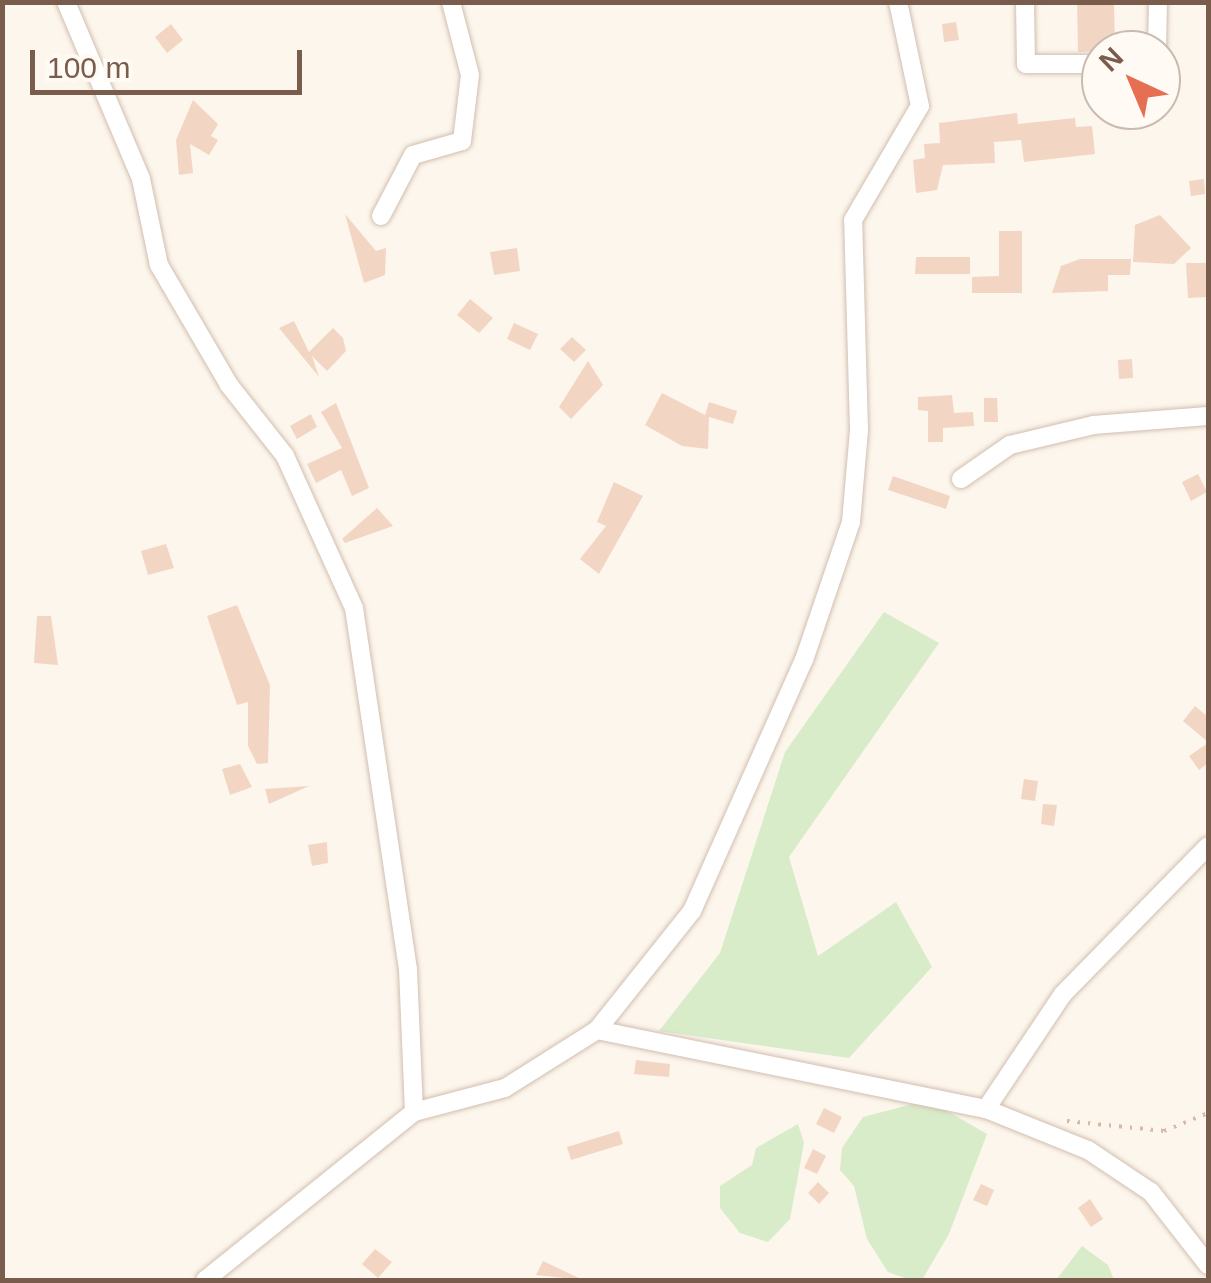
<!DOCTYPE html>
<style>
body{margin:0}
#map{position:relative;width:1211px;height:1283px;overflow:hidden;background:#fdf6ec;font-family:Arial,sans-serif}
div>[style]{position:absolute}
.green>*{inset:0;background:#d8ecc9}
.building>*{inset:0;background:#f3d5c3}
.path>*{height:4px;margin-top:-2px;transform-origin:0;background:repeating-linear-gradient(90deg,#d9b8a5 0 2.5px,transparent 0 10.5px)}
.roads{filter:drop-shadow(0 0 2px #d1beb0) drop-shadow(0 0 2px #d1beb0)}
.minor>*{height:18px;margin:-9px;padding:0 9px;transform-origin:9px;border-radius:9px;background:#fff}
span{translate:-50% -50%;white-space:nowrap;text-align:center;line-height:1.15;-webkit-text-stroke:8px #fffaf3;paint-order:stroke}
.frame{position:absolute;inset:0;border:5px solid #7a5c4d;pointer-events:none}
.north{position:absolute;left:1081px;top:30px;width:100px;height:100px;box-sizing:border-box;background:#fffaf3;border:2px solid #cabbb1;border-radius:50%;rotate:316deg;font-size:28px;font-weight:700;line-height:40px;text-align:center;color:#7a5c4d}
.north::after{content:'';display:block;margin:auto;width:35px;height:45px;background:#e76f51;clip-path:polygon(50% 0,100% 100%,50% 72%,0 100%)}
.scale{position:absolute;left:30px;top:50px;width:272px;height:45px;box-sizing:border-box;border:5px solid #7a5c4d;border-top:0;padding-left:12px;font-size:30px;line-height:35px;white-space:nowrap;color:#7a5c4d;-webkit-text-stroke:8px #fffaf3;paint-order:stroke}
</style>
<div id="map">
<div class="green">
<div style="clip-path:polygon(884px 612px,939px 643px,789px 857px,818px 956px,896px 902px,932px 967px,849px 1058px,659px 1031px,720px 953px,785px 752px)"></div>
<div style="clip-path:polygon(928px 1100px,987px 1134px,949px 1234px,922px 1280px,910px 1280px,888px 1272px,867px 1239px,854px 1186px,840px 1170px,842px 1148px,863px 1117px)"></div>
<div style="clip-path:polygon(798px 1124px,804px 1143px,790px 1219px,768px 1242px,740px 1233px,720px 1208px,720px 1186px,752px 1165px,756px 1148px)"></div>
<div style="clip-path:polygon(1082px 1246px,1108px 1265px,1114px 1280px,1056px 1280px)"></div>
</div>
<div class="building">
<div style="clip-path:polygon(1077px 2px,1114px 2px,1115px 50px,1078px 52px)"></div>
<div style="clip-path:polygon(956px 22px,959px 40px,944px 42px,942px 24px)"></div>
<div style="clip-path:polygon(171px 24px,183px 40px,167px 53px,155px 37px)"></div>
<div style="clip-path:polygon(193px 100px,218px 124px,211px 136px,218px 140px,209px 155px,190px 144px,193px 173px,179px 175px,176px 140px)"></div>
<div style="clip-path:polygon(1017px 113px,1018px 124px,1075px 118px,1076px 127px,1092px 126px,1095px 154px,1024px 162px,1021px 140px,994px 142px,995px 163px,943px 165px,937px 190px,916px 193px,913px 160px,925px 158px,924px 144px,940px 143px,939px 123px)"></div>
<div style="clip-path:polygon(1204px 179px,1205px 194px,1191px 196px,1189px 181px)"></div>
<div style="clip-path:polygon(345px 214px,376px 251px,386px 248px,385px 275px,364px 283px)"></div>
<div style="clip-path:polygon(1160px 215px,1191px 248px,1174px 264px,1133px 262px,1135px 225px)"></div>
<div style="clip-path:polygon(999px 231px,1022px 231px,1022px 293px,972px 293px,972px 277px,999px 276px)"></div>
<div style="clip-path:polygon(517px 248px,520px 271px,494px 275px,490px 252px)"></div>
<div style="clip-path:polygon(916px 257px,970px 257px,970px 274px,915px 274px)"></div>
<div style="clip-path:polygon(1080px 259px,1131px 259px,1130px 275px,1108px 275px,1108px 291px,1052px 293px,1061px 266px)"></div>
<div style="clip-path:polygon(1186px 263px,1208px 263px,1208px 297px,1188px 298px)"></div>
<div style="clip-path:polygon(470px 299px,493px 318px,479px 333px,457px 315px)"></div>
<div style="clip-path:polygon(294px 321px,309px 352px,333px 328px,343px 338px,346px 351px,327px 371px,312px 356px,319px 377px,279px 328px)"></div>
<div style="clip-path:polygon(514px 323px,538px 334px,530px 350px,507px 339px)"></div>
<div style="clip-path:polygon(572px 337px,586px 350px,574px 362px,560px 349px)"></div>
<div style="clip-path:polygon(1132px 359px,1133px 378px,1119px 379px,1118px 360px)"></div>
<div style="clip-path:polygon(588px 361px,603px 385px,571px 419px,559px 407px)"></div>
<div style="clip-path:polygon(662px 393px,705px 415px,709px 402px,737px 411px,733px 424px,709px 417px,708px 449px,682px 446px,645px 425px)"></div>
<div style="clip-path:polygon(952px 395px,954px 413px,973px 412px,974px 426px,943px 428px,943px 442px,928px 442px,928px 411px,918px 410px,918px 397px)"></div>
<div style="clip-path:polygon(984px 398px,997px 398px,998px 422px,984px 422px)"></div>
<div style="clip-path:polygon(336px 403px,369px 488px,352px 496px,341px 470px,316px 483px,307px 464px,342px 448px,321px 412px)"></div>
<div style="clip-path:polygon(311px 414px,317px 427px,297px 439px,290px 426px)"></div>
<div style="clip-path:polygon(1198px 474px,1207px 492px,1191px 501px,1182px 482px)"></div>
<div style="clip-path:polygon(893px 476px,950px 496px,946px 509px,888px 490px)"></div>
<div style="clip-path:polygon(614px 482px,643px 496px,599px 574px,580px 559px,606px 526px,597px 522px)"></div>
<div style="clip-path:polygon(377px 508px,393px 526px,345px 543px,342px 539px)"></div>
<div style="clip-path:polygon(166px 544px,174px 568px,148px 575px,141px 551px)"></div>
<div style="clip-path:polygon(237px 605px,270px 685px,268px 763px,257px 764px,248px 746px,248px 702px,237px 705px,207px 616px)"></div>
<div style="clip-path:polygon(37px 616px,51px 616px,58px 665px,34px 663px)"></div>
<div style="clip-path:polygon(1195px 706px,1208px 717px,1208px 742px,1183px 721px)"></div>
<div style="clip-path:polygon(1208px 743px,1208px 763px,1199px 770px,1189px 756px)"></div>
<div style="clip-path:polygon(240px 764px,252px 787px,230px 795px,222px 769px)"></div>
<div style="clip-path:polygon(1024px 779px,1038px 781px,1035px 801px,1021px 799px)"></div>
<div style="clip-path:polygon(309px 786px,269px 804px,265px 789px)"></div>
<div style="clip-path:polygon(1043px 804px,1057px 805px,1054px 826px,1041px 824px)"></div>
<div style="clip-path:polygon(327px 842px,328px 863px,312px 866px,308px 845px)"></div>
<div style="clip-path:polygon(636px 1060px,670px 1064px,669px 1077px,634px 1074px)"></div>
<div style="clip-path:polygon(824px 1108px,842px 1117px,834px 1133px,816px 1124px)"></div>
<div style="clip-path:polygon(619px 1131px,623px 1144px,571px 1160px,567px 1147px)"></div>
<div style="clip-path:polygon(813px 1149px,826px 1156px,817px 1174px,804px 1168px)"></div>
<div style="clip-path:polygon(818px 1182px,829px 1193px,819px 1204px,808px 1193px)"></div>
<div style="clip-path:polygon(981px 1184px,994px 1190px,987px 1206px,973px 1200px)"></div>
<div style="clip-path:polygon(1090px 1199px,1103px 1219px,1091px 1227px,1078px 1208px)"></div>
<div style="clip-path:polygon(375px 1249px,392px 1262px,378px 1278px,362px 1264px)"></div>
<div style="clip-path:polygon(543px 1261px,583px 1280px,536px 1275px)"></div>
</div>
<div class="path">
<div style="left:1067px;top:1121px;width:98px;rotate:5.9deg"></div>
<div style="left:1164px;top:1131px;width:48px;rotate:-22.2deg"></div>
</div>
<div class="roads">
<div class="minor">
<div style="left:66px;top:2px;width:192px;rotate:67deg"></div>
<div style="left:141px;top:179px;width:88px;rotate:78.2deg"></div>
<div style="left:159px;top:265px;width:139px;rotate:59.7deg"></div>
<div style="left:229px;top:385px;width:90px;rotate:51.7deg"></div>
<div style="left:285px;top:456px;width:167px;rotate:65.6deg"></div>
<div style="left:354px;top:608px;width:365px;rotate:81.5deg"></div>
<div style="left:408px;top:969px;width:143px;rotate:87.6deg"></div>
<div style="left:1025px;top:2px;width:62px;rotate:89.1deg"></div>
<div style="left:1026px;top:64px;width:75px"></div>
<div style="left:1157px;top:50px;width:48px;rotate:-88.8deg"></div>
<div style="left:381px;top:216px;width:69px;rotate:-62.3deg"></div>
<div style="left:413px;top:155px;width:51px;rotate:-15.9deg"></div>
<div style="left:462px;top:141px;width:66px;rotate:-83.1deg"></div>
<div style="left:470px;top:75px;width:75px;rotate:-104.6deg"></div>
<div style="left:961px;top:479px;width:60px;rotate:-34.8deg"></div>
<div style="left:1010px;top:445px;width:85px;rotate:-13.5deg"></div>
<div style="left:1093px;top:425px;width:115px;rotate:-4.5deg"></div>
<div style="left:597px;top:1030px;width:397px;rotate:11.5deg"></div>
<div style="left:986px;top:1109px;width:110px;rotate:21.9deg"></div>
<div style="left:1088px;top:1150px;width:76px;rotate:33.7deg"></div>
<div style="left:1151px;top:1192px;width:93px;rotate:52deg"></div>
<div style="left:986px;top:1109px;width:138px;rotate:-56.2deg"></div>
<div style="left:1063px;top:994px;width:207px;rotate:-45.6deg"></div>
<div style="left:205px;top:1280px;width:268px;rotate:-38.8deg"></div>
<div style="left:414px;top:1112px;width:94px;rotate:-14.8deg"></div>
<div style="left:505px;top:1088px;width:109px;rotate:-32.2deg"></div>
<div style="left:597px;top:1030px;width:152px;rotate:-51.4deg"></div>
<div style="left:692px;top:911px;width:275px;rotate:-66deg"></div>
<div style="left:804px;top:660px;width:146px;rotate:-71.2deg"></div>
<div style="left:851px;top:522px;width:92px;rotate:-85deg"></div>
<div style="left:859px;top:430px;width:210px;rotate:-91.6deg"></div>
<div style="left:853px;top:220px;width:132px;rotate:-59.6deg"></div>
<div style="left:920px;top:106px;width:106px;rotate:-101.9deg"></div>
</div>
</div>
<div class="frame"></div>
<div class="north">N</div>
<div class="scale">100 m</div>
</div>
